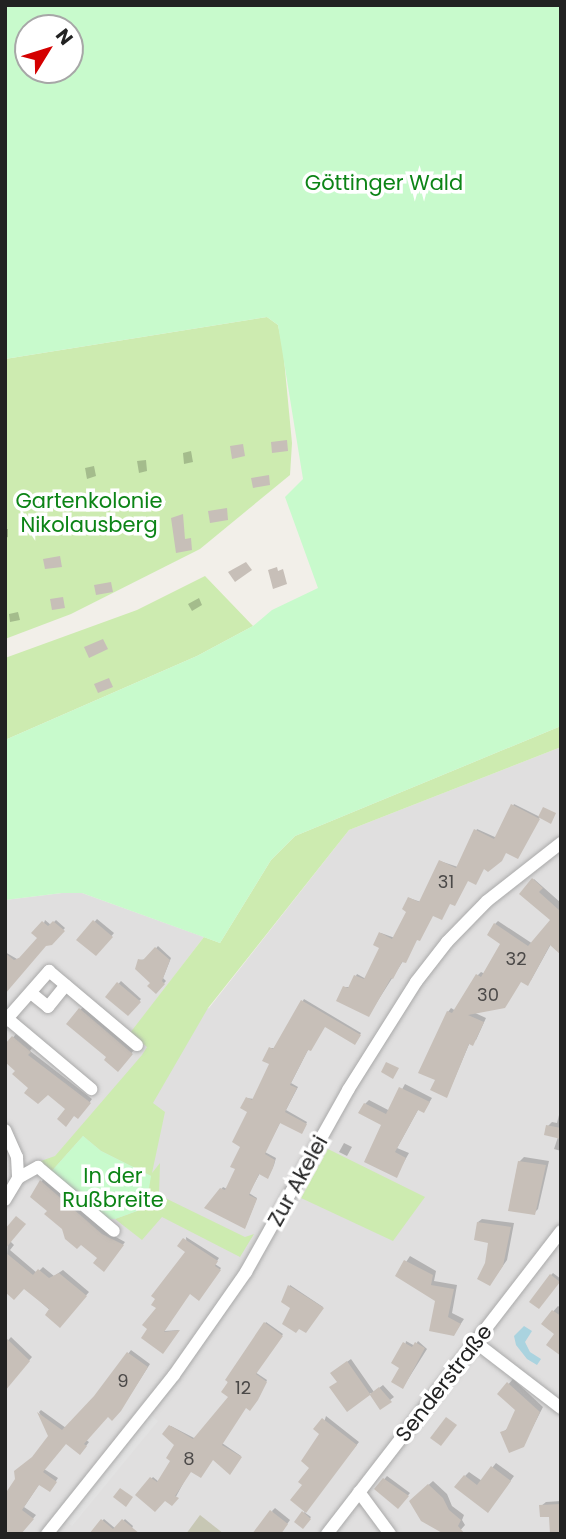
<!DOCTYPE html>
<meta charset="utf-8">
<style>
body{margin:0}
#map{position:relative;width:566px;height:1539px;overflow:hidden;background:#f2efe9;font-family:Poppins,sans-serif}
div>[style]{position:absolute}
.residential>*{inset:0;background:#e0dfdf}
.construction>*{inset:0;background:#c7c7b4}
.grass>*{inset:0;background:#cdebb0}
.park>*{inset:0;background:#c8facc}
.parking>*{inset:0;background:#e2e2e2}
.water>*{inset:0;background:#aad3df}
.shadow>*{inset:0;background:#0003}
.building>*{inset:0;background:#c7bfb8}
.roads{filter:drop-shadow(0 0 2px #a9a9a9) drop-shadow(0 0 2px #a9a9a9)}
.minor>*{height:12px;margin:-6px;padding:0 6px;transform-origin:6px;border-radius:6px;background:#fff}
span{translate:-50% -50%;white-space:nowrap;text-align:center;line-height:1.15;-webkit-text-stroke:7px #fff;paint-order:stroke}
.number-label{font-size:18px;color:#4b4948}
.number-label span{-webkit-text-stroke-width:0}
.park-label{font-size:21px;color:#0c8416}
.street-label{font-size:21px;color:#222}
.frame{position:absolute;inset:0;border:7px solid #222;pointer-events:none}
.north{position:absolute;left:14px;top:14px;width:70px;height:70px;box-sizing:border-box;background:#fff;border:2px solid #a7a7a7;border-radius:50%;rotate:52deg;font-size:19px;font-weight:700;line-height:28px;text-align:center;color:#222}
.north::after{content:'';display:block;margin:auto;width:24px;height:32px;background:#d40000;clip-path:polygon(50% 0,100% 100%,50% 72%,0 100%)}
</style>
<div id="map">
<div class="residential">
<div style="clip-path:polygon(561px 747px,561px 1534px,5px 1534px,5px 900px,62px 893px,82px 893px,204px 937px,131px 1033px,209px 1008px,349px 830px)"></div>
</div>
<div class="construction">
<div style="clip-path:polygon(200px 1515px,224px 1534px,186px 1534px)"></div>
</div>
<div class="grass">
<div style="clip-path:polygon(267px 317px,278px 325px,283px 349px,292px 443px,290px 475px,200px 549px,71px 614px,5px 639px,5px 359px)"></div>
<div style="clip-path:polygon(205px 576px,253px 626px,197px 656px,5px 740px,5px 658px,137px 610px)"></div>
<div style="clip-path:polygon(561px 726px,561px 747px,349px 830px,208px 1008px,153px 1103px,165px 1112px,152px 1173px,160px 1163px,159px 1195px,245px 1237px,254px 1234px,240px 1257px,162px 1217px,142px 1240px,115px 1219px,137px 1211px,151px 1176px,101px 1151px,83px 1136px,50px 1173px,38px 1162px,55px 1156px,142px 1055px,147px 1047px,130px 1033px,204px 937px,220px 943px,271px 860px,295px 836px)"></div>
<div style="clip-path:polygon(328px 1149px,425px 1197px,393px 1241px,301px 1198px)"></div>
</div>
<div class="park">
<div style="clip-path:polygon(evenodd,5px 5px,561px 5px,561px 726px,295px 836px,271px 860px,220px 943px,82px 893px,62px 893px,5px 900px,5px 740px,197px 656px,253px 626px,272px 610px,318px 588px,285px 497px,303px 479px,278px 325px,267px 317px,5px 359px,5px 5px,28px 28px,70px 28px,70px 70px,28px 70px,28px 28px)"></div>
<div style="clip-path:polygon(83px 1136px,101px 1151px,151px 1176px,147px 1201px,137px 1211px,115px 1219px,105px 1219px,50px 1173px)"></div>
</div>
<div class="parking">
<div style="clip-path:polygon(151px 1415px,158px 1421px,72px 1526px,65px 1520px)"></div>
</div>
<div class="water">
<div style="clip-path:polygon(524px 1326px,532px 1331px,525px 1342px,530px 1352px,541px 1359px,537px 1365px,527px 1359px,516px 1345px,514px 1336px)"></div>
</div>
<div class="shadow">
<div style="clip-path:polygon(191px 451px,193px 462px,184px 464px,183px 453px)"></div>
<div style="clip-path:polygon(146px 460px,147px 471px,139px 473px,137px 461px)"></div>
<div style="clip-path:polygon(94px 466px,96px 476px,87px 479px,85px 468px)"></div>
<div style="clip-path:polygon(52px 519px,53px 528px,42px 529px,42px 521px)"></div>
<div style="clip-path:polygon(5px 529px,8px 529px,8px 537px,5px 538px)"></div>
<div style="clip-path:polygon(199px 598px,202px 605px,192px 611px,188px 604px)"></div>
<div style="clip-path:polygon(18px 612px,20px 620px,10px 622px,9px 614px)"></div>
<div style="clip-path:polygon(514px 804px,540px 817px,519px 855px,506px 851px,468px 879px,450px 902px,433px 914px,370px 1013px,344px 987px,350px 987px,357px 974px,366px 979px,381px 947px,381px 933px,395px 938px,409px 911px,409px 898px,421px 902px,440px 861px,458px 867px,477px 829px,497px 838px)"></div>
<div style="clip-path:polygon(534px 879px,561px 903px,561px 946px,551px 944px,531px 980px,522px 980px,473px 1012px,486px 1018px,476px 1040px,470px 1042px,447px 1096px,437px 1080px,448px 1012px,451px 1008px,456px 1011px,478px 975px,481px 972px,485px 974px,503px 943px,495px 924px,498px 921px,533px 944px,553px 920px,521px 894px)"></div>
<div style="clip-path:polygon(97px 919px,114px 933px,96px 954px,79px 940px)"></div>
<div style="clip-path:polygon(45px 920px,51px 925px,56px 920px,65px 928px,51px 943px,45px 944px,5px 992px,5px 952px,17px 959px,23px 957px,39px 938px)"></div>
<div style="clip-path:polygon(158px 946px,171px 958px,163px 978px,166px 981px,156px 992px,140px 960px,147px 959px)"></div>
<div style="clip-path:polygon(121px 981px,141px 999px,128px 1014px,108px 996px)"></div>
<div style="clip-path:polygon(304px 999px,361px 1033px,356px 1041px,325px 1026px,309px 1048px,291px 1083px,298px 1087px,286px 1110px,307px 1122px,303px 1130px,281px 1121px,265px 1152px,276px 1158px,274px 1165px,269px 1175px,260px 1173px,249px 1193px,257px 1198px,246px 1225px,207px 1208px,223px 1187px,227px 1189px,238px 1169px,250px 1111px,247px 1098px,254px 1099px,272px 1064px,270px 1048px,275px 1048px)"></div>
<div style="clip-path:polygon(83px 1007px,134px 1050px,118px 1070px,109px 1057px,68px 1024px)"></div>
<div style="clip-path:polygon(16px 1034px,32px 1048px,30px 1051px,92px 1099px,81px 1114px,47px 1093px,31px 1088px,5px 1047px)"></div>
<div style="clip-path:polygon(405px 1084px,432px 1098px,424px 1111px,419px 1108px,397px 1148px,409px 1153px,396px 1176px,384px 1124px,365px 1104px,369px 1100px,390px 1111px)"></div>
<div style="clip-path:polygon(561px 1107px,561px 1151px,554px 1149px,558px 1137px,548px 1126px,552px 1122px,557px 1123px)"></div>
<div style="clip-path:polygon(344px 1143px,352px 1147px,347px 1156px,339px 1152px)"></div>
<div style="clip-path:polygon(524px 1157px,549px 1161px,538px 1209px,534px 1213px,519px 1162px)"></div>
<div style="clip-path:polygon(44px 1178px,105px 1231px,125px 1242px,107px 1266px,32px 1196px)"></div>
<div style="clip-path:polygon(482px 1219px,514px 1223px,507px 1260px,490px 1284px,487px 1263px,490px 1241px,478px 1222px)"></div>
<div style="clip-path:polygon(186px 1237px,219px 1258px,215px 1264px,221px 1268px,201px 1297px,190px 1292px,164px 1331px,179px 1330px,163px 1351px,158px 1308px,187px 1251px)"></div>
<div style="clip-path:polygon(8px 1239px,14px 1245px,10px 1250px,37px 1273px,43px 1267px,54px 1276px,63px 1270px,89px 1292px,63px 1322px,24px 1287px,5px 1291px)"></div>
<div style="clip-path:polygon(410px 1256px,436px 1271px,434px 1281px,457px 1285px,452px 1313px,464px 1319px,454px 1334px,437px 1300px,397px 1276px)"></div>
<div style="clip-path:polygon(553px 1273px,561px 1279px,541px 1305px,551px 1275px)"></div>
<div style="clip-path:polygon(290px 1285px,323px 1307px,305px 1331px,292px 1307px,283px 1302px)"></div>
<div style="clip-path:polygon(558px 1306px,561px 1308px,561px 1354px,557px 1334px,543px 1323px)"></div>
<div style="clip-path:polygon(266px 1322px,283px 1334px,255px 1372px,267px 1380px,259px 1397px,246px 1406px,222px 1443px,241px 1456px,230px 1472px,213px 1458px,191px 1469px,172px 1504px,165px 1498px,137px 1495px,153px 1477px,159px 1482px,173px 1461px,177px 1444px,164px 1434px,171px 1426px,196px 1439px,231px 1397px,227px 1379px)"></div>
<div style="clip-path:polygon(11px 1337px,32px 1357px,10px 1383px,6px 1343px)"></div>
<div style="clip-path:polygon(406px 1341px,415px 1346px,418px 1341px,427px 1349px,405px 1384px,401px 1367px)"></div>
<div style="clip-path:polygon(131px 1350px,150px 1364px,123px 1406px,108px 1414px,86px 1440px,89px 1442px,83px 1450px,66px 1442px,44px 1469px,58px 1478px,52px 1487px,40px 1483px,24px 1507px,36px 1515px,20px 1534px,14px 1534px,35px 1456px,50px 1436px,39px 1412px,41px 1410px,66px 1428px,95px 1397px)"></div>
<div style="clip-path:polygon(351px 1359px,374px 1392px,383px 1385px,394px 1397px,381px 1407px,371px 1393px,347px 1409px,336px 1370px)"></div>
<div style="clip-path:polygon(513px 1379px,543px 1407px,523px 1446px,502px 1433px,509px 1427px,517px 1410px,500px 1394px)"></div>
<div style="clip-path:polygon(326px 1416px,359px 1442px,304px 1512px,311px 1517px,303px 1527px,296px 1522px,306px 1510px,305px 1485px)"></div>
<div style="clip-path:polygon(496px 1463px,514px 1476px,492px 1506px,465px 1476px,469px 1472px,482px 1481px)"></div>
<div style="clip-path:polygon(387px 1476px,410px 1493px,398px 1507px,376px 1489px)"></div>
<div style="clip-path:polygon(433px 1481px,447px 1494px,452px 1506px,464px 1515px,462px 1520px,465px 1525px,457px 1534px,415px 1497px)"></div>
<div style="clip-path:polygon(561px 1491px,561px 1534px,551px 1515px,541px 1506px,546px 1502px,561px 1501px)"></div>
<div style="clip-path:polygon(275px 1508px,290px 1520px,280px 1534px,272px 1511px)"></div>
<div style="clip-path:polygon(104px 1519px,116px 1529px,125px 1519px,133px 1526px,129px 1534px,94px 1530px)"></div>
</div>
<div class="building">
<div style="clip-path:polygon(287px 440px,288px 451px,272px 453px,271px 442px)"></div>
<div style="clip-path:polygon(243px 444px,245px 456px,232px 459px,230px 446px)"></div>
<div style="clip-path:polygon(269px 475px,270px 485px,253px 488px,251px 478px)"></div>
<div style="clip-path:polygon(227px 508px,228px 520px,210px 523px,208px 511px)"></div>
<div style="clip-path:polygon(183px 514px,185px 539px,191px 538px,192px 550px,176px 553px,171px 518px)"></div>
<div style="clip-path:polygon(60px 556px,62px 567px,45px 569px,43px 559px)"></div>
<div style="clip-path:polygon(246px 562px,252px 570px,235px 582px,228px 572px)"></div>
<div style="clip-path:polygon(277px 567px,278px 571px,283px 569px,287px 584px,273px 589px,268px 570px)"></div>
<div style="clip-path:polygon(111px 582px,113px 592px,96px 595px,94px 585px)"></div>
<div style="clip-path:polygon(63px 597px,65px 608px,52px 610px,50px 599px)"></div>
<div style="clip-path:polygon(103px 639px,108px 649px,89px 658px,84px 647px)"></div>
<div style="clip-path:polygon(109px 678px,113px 687px,98px 693px,94px 684px)"></div>
<div style="clip-path:polygon(511px 804px,540px 819px,518px 859px,506px 853px,502px 861px,488px 872px,484px 869px,476px 885px,468px 881px,455px 906px,450px 904px,442px 920px,433px 916px,420px 941px,417px 940px,406px 963px,402px 962px,393px 979px,391px 978px,369px 1017px,336px 1001px,343px 986px,348px 988px,354px 975px,364px 979px,379px 948px,373px 945px,379px 932px,392px 939px,406px 912px,402px 909px,408px 897px,419px 902px,439px 860px,456px 868px,474px 829px,494px 839px)"></div>
<div style="clip-path:polygon(543px 807px,556px 813px,551px 824px,538px 817px)"></div>
<div style="clip-path:polygon(532px 878px,543px 888px,539px 892px,559px 910px,561px 908px,561px 955px,550px 945px,528px 986px,521px 982px,505px 1008px,468px 1015px,484px 1022px,473px 1046px,469px 1044px,447px 1098px,430px 1090px,435px 1080px,418px 1073px,447px 1011px,452px 1013px,476px 974px,481px 977px,500px 944px,487px 935px,494px 923px,528px 946px,550px 920px,519px 894px)"></div>
<div style="clip-path:polygon(93px 920px,113px 937px,96px 956px,76px 940px)"></div>
<div style="clip-path:polygon(42px 921px,48px 926px,53px 921px,65px 931px,52px 945px,46px 946px,5px 994px,5px 953px,14px 960px,19px 958px,37px 938px,31px 933px)"></div>
<div style="clip-path:polygon(155px 947px,170px 960px,162px 981px,165px 984px,156px 994px,147px 986px,150px 983px,135px 969px,138px 959px,143px 960px)"></div>
<div style="clip-path:polygon(117px 982px,141px 1002px,128px 1016px,105px 997px)"></div>
<div style="clip-path:polygon(301px 1000px,361px 1035px,355px 1045px,325px 1027px,311px 1051px,308px 1050px,290px 1085px,297px 1088px,285px 1112px,307px 1124px,302px 1134px,280px 1123px,265px 1154px,275px 1160px,273px 1168px,268px 1179px,259px 1174px,249px 1195px,257px 1199px,245px 1229px,204px 1208px,220px 1188px,225px 1190px,235px 1169px,230px 1167px,240px 1147px,232px 1142px,247px 1112px,240px 1108px,246px 1097px,252px 1100px,269px 1064px,262px 1061px,269px 1047px,273px 1049px)"></div>
<div style="clip-path:polygon(79px 1008px,133px 1054px,118px 1072px,104px 1060px,106px 1057px,66px 1024px)"></div>
<div style="clip-path:polygon(12px 1036px,31px 1052px,28px 1055px,91px 1103px,78px 1119px,74px 1116px,66px 1127px,57px 1119px,65px 1109px,48px 1095px,38px 1104px,24px 1093px,28px 1088px,12px 1074px,15px 1071px,5px 1062px,5px 1044px)"></div>
<div style="clip-path:polygon(386px 1062px,399px 1068px,393px 1079px,381px 1072px)"></div>
<div style="clip-path:polygon(399px 1087px,430px 1102px,424px 1113px,418px 1110px,395px 1152px,406px 1158px,397px 1178px,364px 1162px,381px 1125px,358px 1113px,364px 1103px,386px 1114px)"></div>
<div style="clip-path:polygon(546px 1125px,561px 1128px,561px 1139px,544px 1135px)"></div>
<div style="clip-path:polygon(518px 1161px,546px 1165px,535px 1215px,508px 1211px)"></div>
<div style="clip-path:polygon(40px 1180px,102px 1234px,124px 1245px,104px 1272px,93px 1263px,97px 1258px,81px 1245px,77px 1249px,65px 1239px,62px 1229px,44px 1214px,47px 1211px,30px 1197px)"></div>
<div style="clip-path:polygon(16px 1216px,26px 1224px,5px 1249px,5px 1229px)"></div>
<div style="clip-path:polygon(477px 1222px,511px 1227px,503px 1266px,490px 1286px,477px 1279px,485px 1263px,488px 1243px,474px 1240px)"></div>
<div style="clip-path:polygon(183px 1238px,218px 1261px,215px 1266px,221px 1270px,199px 1301px,190px 1294px,164px 1332px,180px 1330px,163px 1354px,141px 1338px,147px 1329px,142px 1325px,156px 1308px,151px 1305px,155px 1299px,151px 1296px,185px 1252px,177px 1246px)"></div>
<div style="clip-path:polygon(5px 1252px,33px 1275px,38px 1269px,49px 1278px,59px 1273px,87px 1296px,60px 1328px,45px 1315px,49px 1309px,24px 1289px,14px 1300px,5px 1292px)"></div>
<div style="clip-path:polygon(404px 1260px,433px 1275px,431px 1285px,454px 1289px,448px 1317px,461px 1324px,454px 1336px,429px 1331px,435px 1301px,395px 1276px)"></div>
<div style="clip-path:polygon(550px 1274px,560px 1282px,539px 1309px,529px 1302px)"></div>
<div style="clip-path:polygon(288px 1285px,324px 1308px,306px 1333px,299px 1329px,296px 1333px,282px 1324px,290px 1308px,281px 1302px)"></div>
<div style="clip-path:polygon(552px 1310px,561px 1316px,561px 1356px,546px 1345px,554px 1334px,541px 1324px)"></div>
<div style="clip-path:polygon(264px 1322px,283px 1336px,256px 1374px,267px 1382px,258px 1400px,250px 1411px,246px 1408px,222px 1445px,242px 1457px,230px 1475px,213px 1460px,201px 1478px,191px 1472px,175px 1496px,179px 1498px,172px 1506px,165px 1501px,155px 1512px,135px 1495px,150px 1477px,157px 1482px,170px 1461px,166px 1458px,174px 1445px,162px 1434px,169px 1425px,193px 1439px,228px 1397px,221px 1392px,228px 1382px,225px 1380px)"></div>
<div style="clip-path:polygon(5px 1337px,30px 1361px,5px 1391px)"></div>
<div style="clip-path:polygon(403px 1342px,412px 1347px,415px 1342px,425px 1348px,403px 1389px,391px 1382px,399px 1368px,391px 1363px)"></div>
<div style="clip-path:polygon(127px 1352px,148px 1367px,121px 1411px,112px 1421px,108px 1417px,84px 1444px,87px 1446px,80px 1455px,66px 1444px,43px 1472px,57px 1482px,50px 1492px,39px 1485px,22px 1510px,34px 1519px,21px 1534px,5px 1534px,5px 1494px,15px 1479px,14px 1471px,32px 1457px,48px 1436px,37px 1412px,62px 1430px,94px 1396px)"></div>
<div style="clip-path:polygon(347px 1361px,370px 1394px,379px 1387px,392px 1402px,380px 1410px,370px 1395px,347px 1412px,329px 1387px,337px 1382px,330px 1373px)"></div>
<div style="clip-path:polygon(507px 1382px,540px 1412px,524px 1447px,509px 1453px,500px 1432px,506px 1430px,515px 1410px,497px 1394px)"></div>
<div style="clip-path:polygon(446px 1417px,457px 1425px,441px 1446px,430px 1438px)"></div>
<div style="clip-path:polygon(322px 1418px,357px 1445px,306px 1513px,290px 1500px,302px 1485px,298px 1482px,309px 1468px,301px 1461px,319px 1434px,313px 1429px)"></div>
<div style="clip-path:polygon(491px 1466px,511px 1481px,488px 1513px,454px 1487px,464px 1475px,477px 1485px)"></div>
<div style="clip-path:polygon(383px 1478px,409px 1496px,398px 1509px,374px 1489px)"></div>
<div style="clip-path:polygon(428px 1484px,443px 1498px,449px 1510px,461px 1520px,458px 1526px,465px 1534px,444px 1534px,421px 1521px,409px 1501px)"></div>
<div style="clip-path:polygon(120px 1488px,133px 1497px,126px 1507px,113px 1497px)"></div>
<div style="clip-path:polygon(561px 1504px,561px 1534px,550px 1534px,549px 1517px,540px 1517px,539px 1505px)"></div>
<div style="clip-path:polygon(270px 1510px,288px 1524px,281px 1534px,252px 1534px)"></div>
<div style="clip-path:polygon(302px 1511px,311px 1519px,303px 1529px,294px 1522px)"></div>
<div style="clip-path:polygon(101px 1519px,113px 1529px,122px 1519px,140px 1534px,89px 1534px)"></div>
</div>
<div class="roads">
<div class="minor">
<div style="left:31px;top:993px;width:22px;rotate:39deg"></div>
<div style="left:48px;top:1007px;width:28px;rotate:-51deg"></div>
<div style="left:8px;top:1019px;width:109px;rotate:40.1deg"></div>
<div style="left:5px;top:1021px;width:67px;rotate:-48.7deg"></div>
<div style="left:49px;top:971px;width:115px;rotate:40.1deg"></div>
<div style="left:5px;top:1130px;width:30px;rotate:66deg"></div>
<div style="left:17px;top:1157px;width:21px;rotate:87deg"></div>
<div style="left:5px;top:1200px;width:26px;rotate:-59deg"></div>
<div style="left:18px;top:1178px;width:23px;rotate:-29deg"></div>
<div style="left:38px;top:1167px;width:99px;rotate:40.1deg"></div>
<div style="left:475px;top:1342px;width:108px;rotate:37.5deg"></div>
<div style="left:359px;top:1492px;width:52px;rotate:53.6deg"></div>
<div style="left:47px;top:1534px;width:203px;rotate:-51.4deg"></div>
<div style="left:174px;top:1375px;width:126px;rotate:-55deg"></div>
<div style="left:246px;top:1272px;width:209px;rotate:-60.7deg"></div>
<div style="left:348px;top:1090px;width:128px;rotate:-57.8deg"></div>
<div style="left:416px;top:982px;width:51px;rotate:-52.2deg"></div>
<div style="left:447px;top:942px;width:57px;rotate:-45.7deg"></div>
<div style="left:487px;top:901px;width:94px;rotate:-38.1deg"></div>
<div style="left:327px;top:1534px;width:383px;rotate:-52.3deg"></div>
</div>
</div>
<div class="number-label">
<span style="left:446px;top:882px">31</span>
<span style="left:516px;top:959px">32</span>
<span style="left:488px;top:995px">30</span>
<span style="left:123px;top:1381px">9</span>
<span style="left:243px;top:1388px">12</span>
<span style="left:189px;top:1459px">8</span>
</div>
<div class="park-label">
<span style="left:384px;top:183px">Göttinger Wald</span>
<span style="left:89px;top:513px">Gartenkolonie<br>Nikolausberg</span>
<span style="left:113px;top:1188px">In der<br>Rußbreite</span>
</div>
<div class="street-label">
<span style="left:298px;top:1181px;rotate:-61deg">Zur Akelei</span>
<span style="left:444px;top:1383px;rotate:-52deg">Senderstraße</span>
</div>
<div class="frame"></div>
<div class="north">N</div>
</div>
